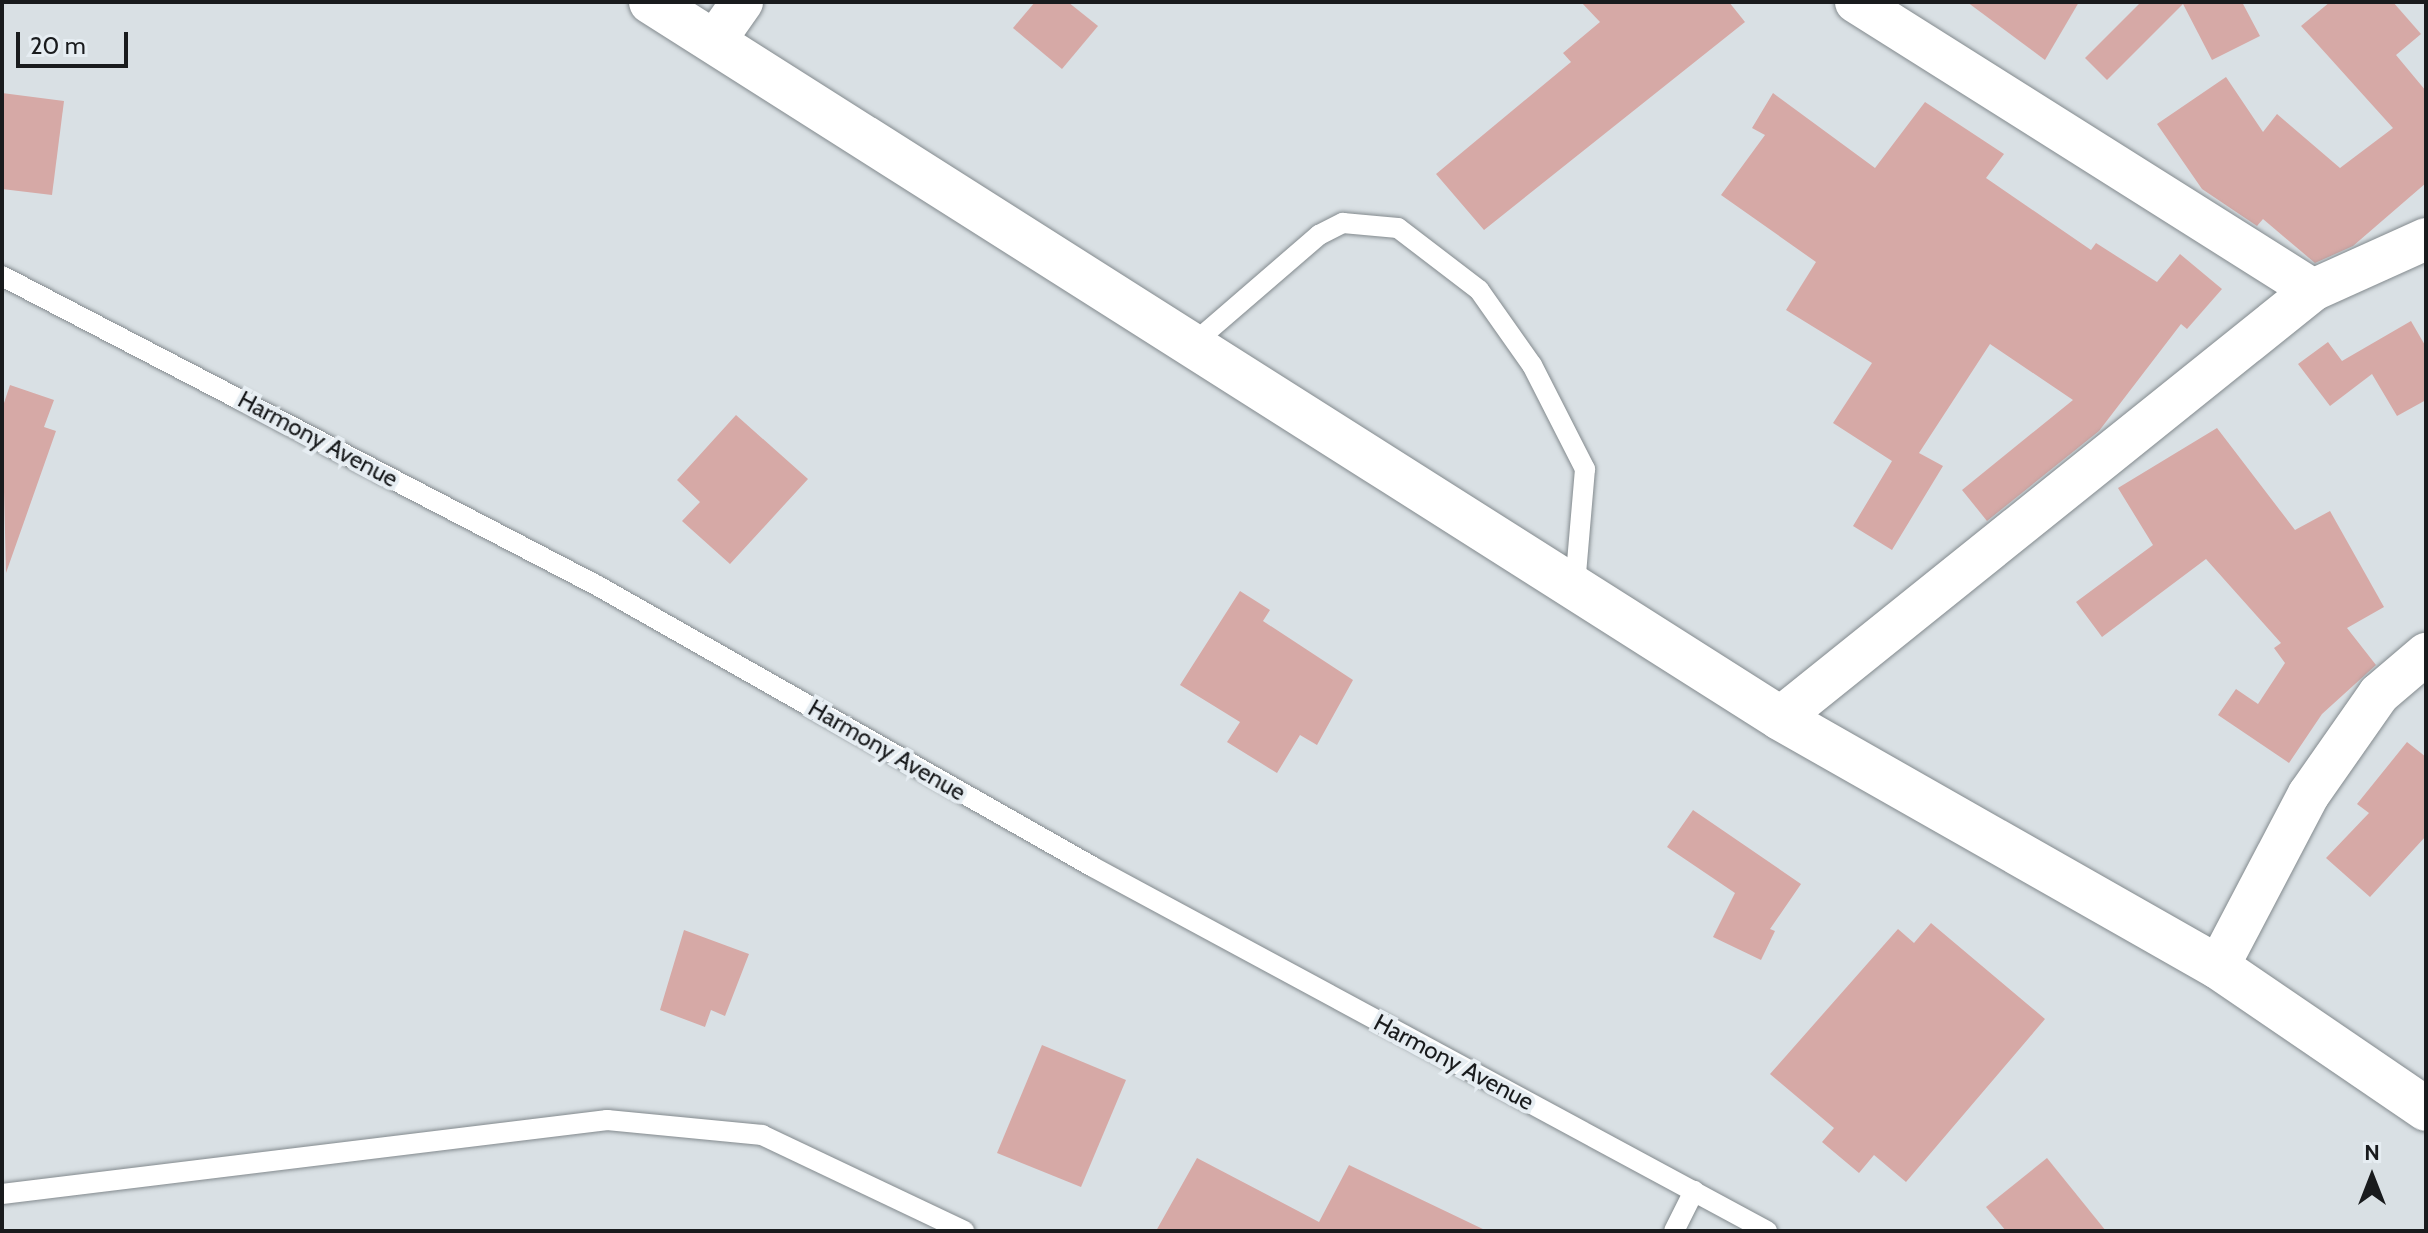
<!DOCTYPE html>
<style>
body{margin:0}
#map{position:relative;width:2428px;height:1233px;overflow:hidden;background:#d9e0e4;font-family:Cabin,sans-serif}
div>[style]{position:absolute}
.building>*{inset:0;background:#d6a9a6}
.roads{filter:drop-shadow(0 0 2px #838a8e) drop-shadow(0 0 2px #838a8e)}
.lane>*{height:20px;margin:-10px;padding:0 10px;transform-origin:10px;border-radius:10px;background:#fff}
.street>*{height:42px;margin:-21px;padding:0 21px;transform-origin:21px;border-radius:21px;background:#fff}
.secondary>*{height:44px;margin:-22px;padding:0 22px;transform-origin:22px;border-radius:22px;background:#fff}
span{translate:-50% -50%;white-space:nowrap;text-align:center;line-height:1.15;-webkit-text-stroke:8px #e6edf2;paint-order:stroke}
.street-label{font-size:24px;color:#191b1d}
.frame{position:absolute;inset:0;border:4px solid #191b1d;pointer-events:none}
.north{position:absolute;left:2332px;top:1137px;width:80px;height:80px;-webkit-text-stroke:6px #e6edf2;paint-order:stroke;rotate:0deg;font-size:22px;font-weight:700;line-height:32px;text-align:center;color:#191b1d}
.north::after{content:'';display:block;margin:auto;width:28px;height:36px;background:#191b1d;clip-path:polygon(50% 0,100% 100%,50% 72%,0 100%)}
.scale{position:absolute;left:16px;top:32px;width:112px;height:36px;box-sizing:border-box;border:4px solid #191b1d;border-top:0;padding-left:10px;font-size:24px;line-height:28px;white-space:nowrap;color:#191b1d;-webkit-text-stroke:6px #e6edf2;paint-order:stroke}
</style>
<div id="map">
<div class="building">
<div style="clip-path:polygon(1035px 2px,1068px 2px,1098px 26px,1062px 69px,1013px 28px)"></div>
<div style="clip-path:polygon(1581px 2px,1729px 2px,1745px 22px,1484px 230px,1436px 174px,1571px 62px,1563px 53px,1600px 22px)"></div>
<div style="clip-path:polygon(1967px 2px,2079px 2px,2045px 60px)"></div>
<div style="clip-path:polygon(2141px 2px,2242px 2px,2260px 36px,2212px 60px,2183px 4px,2107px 80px,2085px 58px)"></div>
<div style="clip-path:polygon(2330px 2px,2393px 2px,2421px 34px,2396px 55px,2426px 91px,2426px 183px,2353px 246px,2315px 263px,2263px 219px,2257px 226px,2202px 189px,2157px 124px,2226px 77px,2263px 132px,2277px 114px,2340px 168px,2393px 128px,2301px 26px)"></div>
<div style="clip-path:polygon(2px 93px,64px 101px,52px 195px,2px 189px)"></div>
<div style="clip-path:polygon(1773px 93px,1875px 168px,1925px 102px,2004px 154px,1986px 178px,2091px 250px,2096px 243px,2157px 282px,2180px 254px,2222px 289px,2187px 329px,2181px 324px,2099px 431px,1987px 521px,1962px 490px,2073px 400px,1990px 344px,1919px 453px,1943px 466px,1892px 550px,1853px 526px,1892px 461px,1833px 423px,1872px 363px,1786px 310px,1816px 262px,1721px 195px,1765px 135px,1752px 128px)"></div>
<div style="clip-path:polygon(2411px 321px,2426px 347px,2426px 400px,2397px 416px,2372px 374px,2330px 406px,2298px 364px,2328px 342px,2342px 361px)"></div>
<div style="clip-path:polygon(10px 385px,54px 400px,44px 427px,56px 431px,6px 573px,2px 409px)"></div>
<div style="clip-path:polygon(736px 415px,808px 479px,730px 564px,682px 521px,700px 502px,677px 480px)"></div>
<div style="clip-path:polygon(2217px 428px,2295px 530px,2330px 511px,2384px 607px,2347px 628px,2376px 665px,2322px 714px,2289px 763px,2218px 715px,2236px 689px,2258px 704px,2285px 663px,2274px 648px,2281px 643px,2206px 559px,2102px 637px,2076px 602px,2153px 545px,2118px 488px)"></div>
<div style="clip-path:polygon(1240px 591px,1270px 610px,1263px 621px,1353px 680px,1317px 745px,1300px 735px,1277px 773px,1227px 742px,1240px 722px,1180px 685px)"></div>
<div style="clip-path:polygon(2407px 742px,2426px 757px,2426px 836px,2370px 897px,2326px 858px,2369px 813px,2357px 804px)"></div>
<div style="clip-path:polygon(1693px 810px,1801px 884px,1770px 929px,1775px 931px,1761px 960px,1713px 937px,1735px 893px,1667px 847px)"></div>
<div style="clip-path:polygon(1931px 923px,2045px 1019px,1906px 1182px,1874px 1155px,1859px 1173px,1822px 1142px,1834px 1128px,1770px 1074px,1898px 929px,1914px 943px)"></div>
<div style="clip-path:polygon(684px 930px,749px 954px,725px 1016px,711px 1010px,705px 1027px,660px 1010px)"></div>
<div style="clip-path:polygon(1042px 1045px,1126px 1080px,1081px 1187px,997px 1153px)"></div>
<div style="clip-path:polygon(1197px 1158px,1319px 1222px,1349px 1165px,1487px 1231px,1156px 1231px)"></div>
<div style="clip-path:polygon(2047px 1158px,2106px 1231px,2006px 1231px,1986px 1207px)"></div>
</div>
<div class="roads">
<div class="lane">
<div style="left:2px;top:276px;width:672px;rotate:27.48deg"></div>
<div style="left:598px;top:586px;width:569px;rotate:29.58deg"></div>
<div style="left:1093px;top:867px;width:766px;rotate:28.37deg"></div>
<div style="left:1195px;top:342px;width:164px;rotate:-40.8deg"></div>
<div style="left:1319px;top:235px;width:27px;rotate:-27deg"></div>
<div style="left:1343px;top:223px;width:55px;rotate:5.2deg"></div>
<div style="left:1398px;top:228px;width:102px;rotate:37.4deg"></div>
<div style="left:1479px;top:290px;width:92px;rotate:54.8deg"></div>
<div style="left:1532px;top:365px;width:117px;rotate:63deg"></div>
<div style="left:1585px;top:469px;width:117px;rotate:94.9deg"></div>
<div style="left:2px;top:1194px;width:610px;rotate:-6.97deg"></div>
<div style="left:607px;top:1120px;width:156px;rotate:5.5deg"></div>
<div style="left:762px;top:1135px;width:224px;rotate:25.4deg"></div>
<div style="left:1674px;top:1231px;width:45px;rotate:-63.4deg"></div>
</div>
<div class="street">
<div style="left:1856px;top:2px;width:540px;rotate:32.22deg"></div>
<div style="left:714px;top:42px;width:49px;rotate:-55deg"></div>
<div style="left:1780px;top:718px;width:684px;rotate:-38.76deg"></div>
<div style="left:2313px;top:290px;width:124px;rotate:-24.3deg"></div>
<div style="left:2218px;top:967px;width:195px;rotate:-62.3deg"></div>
<div style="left:2309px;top:794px;width:122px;rotate:-55deg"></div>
<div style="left:2379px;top:694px;width:62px;rotate:-40.4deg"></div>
</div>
<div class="secondary">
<div style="left:651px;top:2px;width:1337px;rotate:32.38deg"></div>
<div style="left:1780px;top:718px;width:504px;rotate:29.62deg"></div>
<div style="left:2218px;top:967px;width:252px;rotate:34.3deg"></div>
</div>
</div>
<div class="street-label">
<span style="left:318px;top:439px;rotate:28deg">Harmony Avenue</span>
<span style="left:887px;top:750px;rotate:30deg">Harmony Avenue</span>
<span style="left:1454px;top:1062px;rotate:28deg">Harmony Avenue</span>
</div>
<div class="frame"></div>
<div class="north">N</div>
<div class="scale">20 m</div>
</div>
